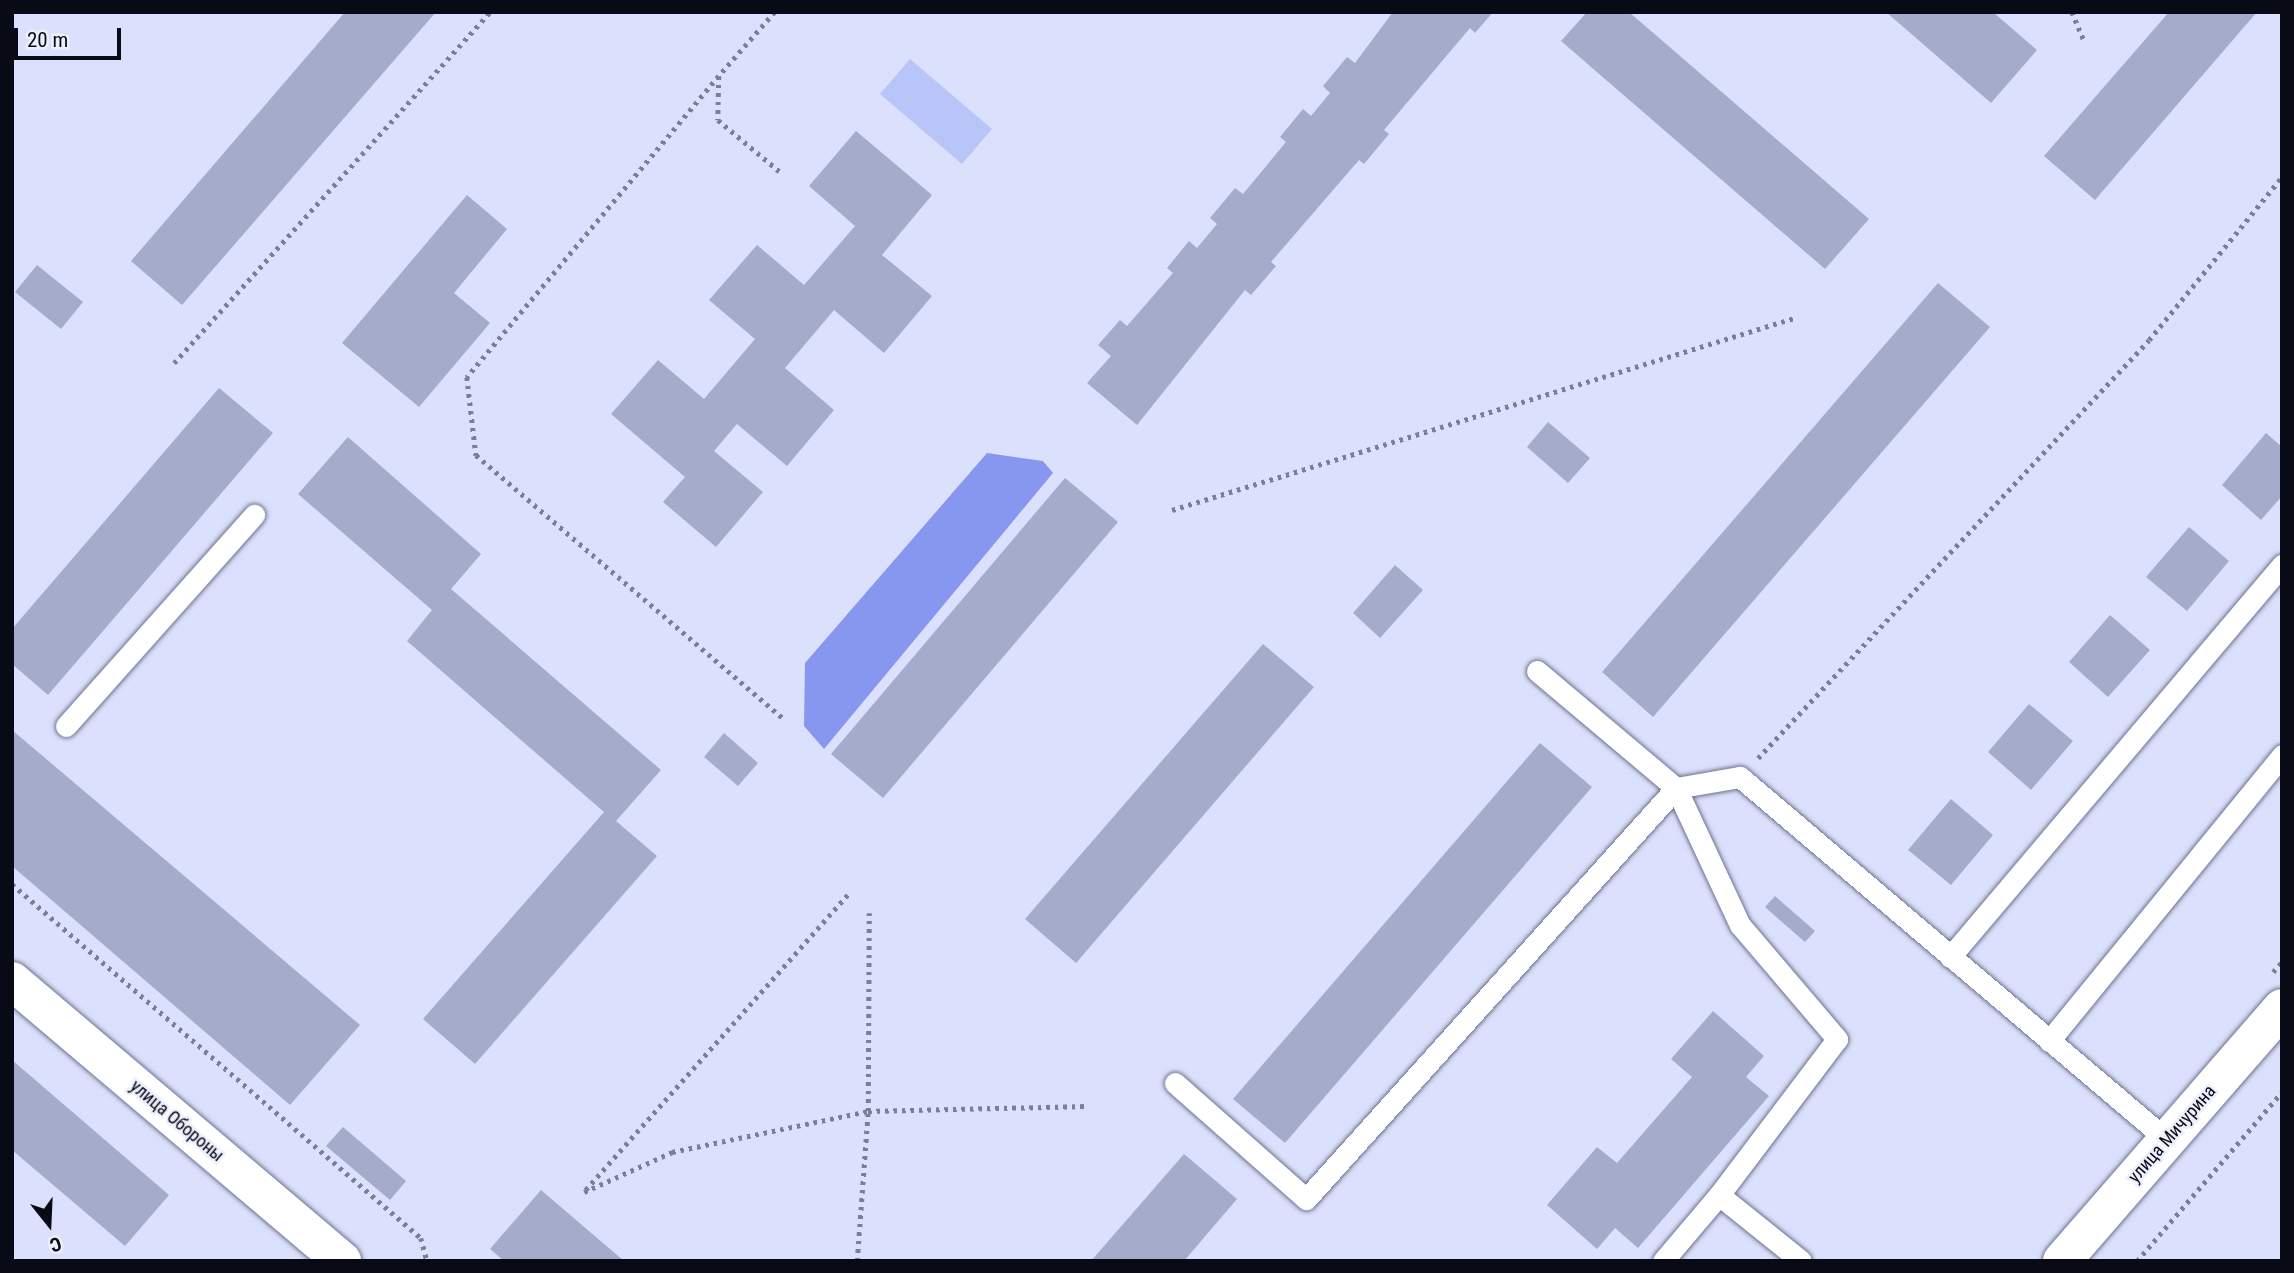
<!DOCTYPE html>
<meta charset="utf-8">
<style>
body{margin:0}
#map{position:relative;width:2294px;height:1273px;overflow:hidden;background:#dbe1fc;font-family:"Roboto Condensed",sans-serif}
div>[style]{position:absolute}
.green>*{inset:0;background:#b9c5f8}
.forest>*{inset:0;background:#8797ef}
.building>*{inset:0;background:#a4abcb}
.path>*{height:4.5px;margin-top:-2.25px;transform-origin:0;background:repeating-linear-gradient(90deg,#7b7f93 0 3.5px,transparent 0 8.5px)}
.roads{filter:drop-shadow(0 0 2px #6c7290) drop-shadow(0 0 2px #6c7290)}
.service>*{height:21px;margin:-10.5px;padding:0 10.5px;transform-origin:10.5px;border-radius:10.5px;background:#fff}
.tertiary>*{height:38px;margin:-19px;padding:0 19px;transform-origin:19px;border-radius:19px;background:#fff}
span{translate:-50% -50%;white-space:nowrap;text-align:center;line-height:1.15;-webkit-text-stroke:5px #eceffc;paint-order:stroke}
.street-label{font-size:18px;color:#080a15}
.frame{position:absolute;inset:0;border:14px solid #080a15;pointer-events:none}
.north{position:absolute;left:14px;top:1189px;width:70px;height:70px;-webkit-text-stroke:5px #eceffc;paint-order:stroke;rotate:162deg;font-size:19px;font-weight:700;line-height:28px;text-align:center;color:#080a15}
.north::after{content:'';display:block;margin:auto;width:24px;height:32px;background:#080a15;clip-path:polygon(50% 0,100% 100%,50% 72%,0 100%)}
.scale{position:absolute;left:14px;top:28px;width:107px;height:32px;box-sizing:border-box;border:4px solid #080a15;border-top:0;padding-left:9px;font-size:21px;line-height:24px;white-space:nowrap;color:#080a15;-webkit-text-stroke:5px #eceffc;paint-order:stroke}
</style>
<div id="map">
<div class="green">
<div style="clip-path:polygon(910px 59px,992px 129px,962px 164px,880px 94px)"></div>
</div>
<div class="forest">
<div style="clip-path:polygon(987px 453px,1043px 461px,1053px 473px,824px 749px,804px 726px,805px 663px)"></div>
</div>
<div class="building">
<div style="clip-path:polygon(345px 12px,436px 12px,182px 305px,131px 261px)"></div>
<div style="clip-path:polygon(1393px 12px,1493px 12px,1475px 33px,1470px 28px,1384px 130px,1389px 134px,1364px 164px,1359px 160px,1271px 262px,1276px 266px,1251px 295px,1245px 290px,1137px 425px,1087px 383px,1111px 356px,1098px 345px,1120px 320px,1127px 326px,1173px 273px,1167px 268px,1189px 241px,1197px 248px,1217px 224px,1210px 218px,1235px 188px,1243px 194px,1286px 142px,1280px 137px,1303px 109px,1311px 116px,1330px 93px,1323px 86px,1347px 57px,1355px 63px)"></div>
<div style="clip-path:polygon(1587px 12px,1629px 12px,1869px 219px,1825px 269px,1561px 41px)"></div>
<div style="clip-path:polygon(1886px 12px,1993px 12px,2037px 50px,1991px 103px)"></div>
<div style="clip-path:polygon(2169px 12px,2257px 12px,2095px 200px,2044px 156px)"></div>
<div style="clip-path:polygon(856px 131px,932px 195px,882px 255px,932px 296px,884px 353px,834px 310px,785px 368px,834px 410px,787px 466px,737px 424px,714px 451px,763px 492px,716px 547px,663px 502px,685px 477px,611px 414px,658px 360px,704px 399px,755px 339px,709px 300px,757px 245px,804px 285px,855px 226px,809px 186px)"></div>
<div style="clip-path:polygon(467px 195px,507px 229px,454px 293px,490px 323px,419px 407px,342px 343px)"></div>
<div style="clip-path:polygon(37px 265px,83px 302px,61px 329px,15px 292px)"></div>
<div style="clip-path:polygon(1938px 283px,1990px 327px,1653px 717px,1602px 672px)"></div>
<div style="clip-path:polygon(219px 388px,273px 433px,48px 695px,12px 664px,12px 629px)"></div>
<div style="clip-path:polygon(1548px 422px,1590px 458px,1568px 483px,1527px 447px)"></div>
<div style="clip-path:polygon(2266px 433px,2282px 447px,2282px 496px,2261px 520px,2222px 485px)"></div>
<div style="clip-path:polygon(348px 437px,481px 554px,451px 589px,661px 770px,616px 821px,657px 856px,475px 1064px,423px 1019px,604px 812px,407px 641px,432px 610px,298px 494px)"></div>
<div style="clip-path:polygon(1065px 478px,1118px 522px,883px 798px,831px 754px)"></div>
<div style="clip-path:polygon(2189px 527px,2229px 561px,2187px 611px,2146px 577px)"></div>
<div style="clip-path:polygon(1395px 565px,1423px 590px,1380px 638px,1353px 613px)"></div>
<div style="clip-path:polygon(2110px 615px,2150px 650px,2108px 697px,2069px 662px)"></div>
<div style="clip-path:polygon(1263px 644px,1314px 687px,1076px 963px,1025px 919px)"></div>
<div style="clip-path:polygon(2029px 704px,2073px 741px,2031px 790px,1988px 752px)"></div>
<div style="clip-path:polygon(12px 730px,360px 1025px,290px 1105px,12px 866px)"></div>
<div style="clip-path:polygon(724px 733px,758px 763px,738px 786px,704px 757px)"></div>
<div style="clip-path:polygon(1540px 743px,1592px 787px,1285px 1143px,1233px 1099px)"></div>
<div style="clip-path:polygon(1951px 799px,1993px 835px,1951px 885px,1908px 850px)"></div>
<div style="clip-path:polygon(1775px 896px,1815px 931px,1805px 942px,1765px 907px)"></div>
<div style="clip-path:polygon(1713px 1011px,1764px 1056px,1746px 1077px,1769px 1096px,1638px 1248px,1615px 1228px,1597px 1249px,1547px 1205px,1597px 1147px,1617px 1163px,1692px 1077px,1671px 1059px)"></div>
<div style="clip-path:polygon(12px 1060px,169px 1195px,125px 1246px,12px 1150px)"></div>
<div style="clip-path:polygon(343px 1127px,406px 1181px,390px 1200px,326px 1146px)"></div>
<div style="clip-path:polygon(1184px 1154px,1237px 1199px,1184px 1261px,1091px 1261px)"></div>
<div style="clip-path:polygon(541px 1190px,624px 1261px,504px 1261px,490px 1249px)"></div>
</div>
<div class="path">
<div style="left:775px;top:12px;width:85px;rotate:131.2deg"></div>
<div style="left:719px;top:76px;width:44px;rotate:91.3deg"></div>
<div style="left:718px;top:120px;width:80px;rotate:39.9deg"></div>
<div style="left:2072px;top:12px;width:33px;rotate:67deg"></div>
<div style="left:719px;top:76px;width:393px;rotate:129.9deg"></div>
<div style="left:467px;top:377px;width:79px;rotate:83.4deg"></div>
<div style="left:476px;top:455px;width:404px;rotate:40.6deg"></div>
<div style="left:174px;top:363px;width:472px;rotate:-48deg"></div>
<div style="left:1172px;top:510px;width:651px;rotate:-17.15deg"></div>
<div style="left:1758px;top:758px;width:572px;rotate:-46.91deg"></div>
<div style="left:2149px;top:340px;width:210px;rotate:-50.8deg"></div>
<div style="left:12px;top:884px;width:541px;rotate:40.88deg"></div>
<div style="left:421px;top:1238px;width:24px;rotate:75deg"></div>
<div style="left:848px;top:895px;width:397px;rotate:131.6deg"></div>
<div style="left:584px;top:1192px;width:97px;rotate:-24.4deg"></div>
<div style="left:672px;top:1152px;width:200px;rotate:-11.8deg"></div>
<div style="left:868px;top:1111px;width:219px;rotate:-1.3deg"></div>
<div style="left:2273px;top:972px;width:13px;rotate:-48deg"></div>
<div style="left:857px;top:1261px;width:150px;rotate:-85.8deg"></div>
<div style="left:868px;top:1111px;width:198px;rotate:-89.7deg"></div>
<div style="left:2137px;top:1261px;width:223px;rotate:-49.4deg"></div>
</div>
<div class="roads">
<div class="service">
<div style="left:1537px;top:671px;width:182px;rotate:40.1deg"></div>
<div style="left:1676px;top:788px;width:65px;rotate:-9.8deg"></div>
<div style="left:1740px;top:777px;width:560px;rotate:40.37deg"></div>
<div style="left:66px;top:726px;width:283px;rotate:-48.3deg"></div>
<div style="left:1950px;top:957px;width:514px;rotate:-49.74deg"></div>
<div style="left:2049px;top:1041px;width:369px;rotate:-50.8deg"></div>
<div style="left:1175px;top:1083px;width:175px;rotate:41.5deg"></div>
<div style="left:1306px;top:1199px;width:553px;rotate:-48.01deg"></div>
<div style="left:1676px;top:788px;width:151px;rotate:65deg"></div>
<div style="left:1740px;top:925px;width:150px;rotate:49.6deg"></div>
<div style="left:1837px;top:1039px;width:196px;rotate:127.1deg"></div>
<div style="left:1663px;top:1261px;width:87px;rotate:-49.7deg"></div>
<div style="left:1719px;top:1195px;width:105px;rotate:38.8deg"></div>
</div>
<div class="tertiary">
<div style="left:12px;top:981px;width:433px;rotate:40.3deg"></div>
<div style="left:2062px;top:1261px;width:335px;rotate:-49deg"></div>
</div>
</div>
<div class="street-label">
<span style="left:177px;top:1121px;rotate:40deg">улица Обороны</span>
<span style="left:2172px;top:1134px;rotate:-49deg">улица Мичурина</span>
</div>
<div class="frame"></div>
<div class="north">С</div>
<div class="scale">20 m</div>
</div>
